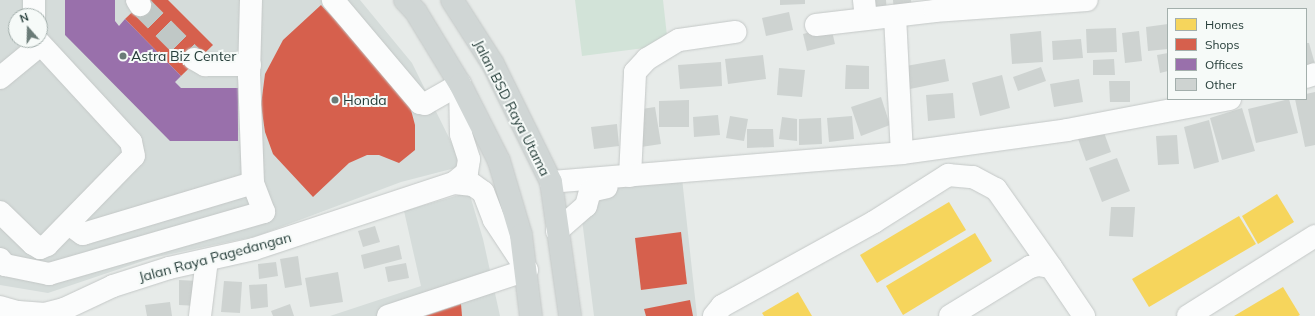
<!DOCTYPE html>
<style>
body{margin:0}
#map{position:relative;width:1315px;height:316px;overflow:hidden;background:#e7ebe9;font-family:Mulish,sans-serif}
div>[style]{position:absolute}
.built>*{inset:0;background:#d5dcda}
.green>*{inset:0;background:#d2e3d8}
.homes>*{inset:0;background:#f6d55c}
.shops>*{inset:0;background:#d6604d}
.offices>*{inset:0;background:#9970ab}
.building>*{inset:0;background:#ced3d1}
.minor-tunnel>*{height:22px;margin-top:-11px;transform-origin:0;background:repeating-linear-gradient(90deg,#c0c8c6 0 22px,transparent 0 33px)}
.roads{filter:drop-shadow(0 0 1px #c4c8c7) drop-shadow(0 0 1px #c4c8c7)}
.minor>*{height:22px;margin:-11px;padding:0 11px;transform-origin:11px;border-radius:11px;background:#fbfcfc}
.major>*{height:22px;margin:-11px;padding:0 11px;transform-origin:11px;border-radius:11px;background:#d0d6d5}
.dots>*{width:11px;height:11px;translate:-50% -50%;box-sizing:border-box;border:2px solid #f6faf8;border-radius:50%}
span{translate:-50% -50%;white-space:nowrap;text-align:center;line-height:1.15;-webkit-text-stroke:4px #f6faf8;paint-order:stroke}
.poi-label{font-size:14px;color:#263e3a}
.left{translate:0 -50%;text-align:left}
.street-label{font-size:14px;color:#263e3a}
.legend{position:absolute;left:1167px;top:8px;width:140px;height:92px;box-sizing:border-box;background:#f6faf8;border:1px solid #a3afac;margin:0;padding:5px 7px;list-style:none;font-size:12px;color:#263e3a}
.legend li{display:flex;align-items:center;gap:8px;height:20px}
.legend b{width:20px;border:1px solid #a3afac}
.north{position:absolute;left:8px;top:8px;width:40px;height:40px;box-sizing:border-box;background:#f6faf8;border:1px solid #a3afac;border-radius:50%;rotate:340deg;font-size:11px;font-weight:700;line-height:16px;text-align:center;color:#263e3a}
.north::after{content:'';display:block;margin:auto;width:14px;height:18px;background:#6a7b77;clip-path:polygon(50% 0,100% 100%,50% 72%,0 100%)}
</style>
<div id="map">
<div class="built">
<div style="clip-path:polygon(evenodd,0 0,360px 0,412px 63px,463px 166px,401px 182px,257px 236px,152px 258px,48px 293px,0 285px,0 0,16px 16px,40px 16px,40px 40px,16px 40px,16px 16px)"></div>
<div style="clip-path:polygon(681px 169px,697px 316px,594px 316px,576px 171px)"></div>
<div style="clip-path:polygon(469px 192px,483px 239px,500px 316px,330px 316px,421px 286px,404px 211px)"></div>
</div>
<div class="green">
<div style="clip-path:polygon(575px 0,663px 0,668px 45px,582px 56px)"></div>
</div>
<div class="homes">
<div style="clip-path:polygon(1277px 194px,1294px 222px,1258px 244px,1242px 216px)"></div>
<div style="clip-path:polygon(949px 202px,966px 230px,877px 283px,860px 255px)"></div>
<div style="clip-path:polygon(1239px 216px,1256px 244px,1149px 307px,1132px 279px)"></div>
<div style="clip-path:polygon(975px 233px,992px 261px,903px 315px,886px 286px)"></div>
<div style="clip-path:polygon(1283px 287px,1300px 315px,1298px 316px,1234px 316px)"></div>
<div style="clip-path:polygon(798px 292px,812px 316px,764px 316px,762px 313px)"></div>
</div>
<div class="shops">
<div style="clip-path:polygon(145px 0,168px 0,213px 45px,181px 76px,125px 19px)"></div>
<div style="clip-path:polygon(321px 5px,407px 95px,415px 125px,415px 150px,399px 163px,379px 155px,367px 155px,349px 163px,313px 197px,273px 154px,265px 132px,261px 105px,265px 74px,283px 40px)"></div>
<div style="clip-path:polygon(681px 232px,687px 284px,641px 290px,635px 238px)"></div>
<div style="clip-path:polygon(690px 300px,693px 316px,646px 316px,644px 309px)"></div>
<div style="clip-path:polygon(461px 304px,462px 316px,425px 316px)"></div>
</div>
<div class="offices">
<div style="clip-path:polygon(65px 0,115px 0,115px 21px,119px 26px,125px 19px,181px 76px,175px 82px,181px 88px,238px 88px,238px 141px,170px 141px,65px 35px)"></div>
</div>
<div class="building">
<div style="clip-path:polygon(780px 0,805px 0,805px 4px,780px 5px)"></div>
<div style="clip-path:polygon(868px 0,886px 0,887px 12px,868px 13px)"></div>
<div style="clip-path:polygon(893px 0,911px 0,912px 9px,894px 11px)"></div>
<div style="clip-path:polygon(789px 12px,793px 30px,766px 36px,762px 18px)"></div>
<div style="clip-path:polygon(1168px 24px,1168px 49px,1148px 51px,1146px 27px)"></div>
<div style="clip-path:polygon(831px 27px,835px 44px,807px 51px,803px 34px)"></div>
<div style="clip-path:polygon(1116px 28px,1117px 52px,1087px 53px,1086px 29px)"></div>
<div style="clip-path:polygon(1041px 31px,1043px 62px,1012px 64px,1010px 34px)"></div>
<div style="clip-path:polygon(1139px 31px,1142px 61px,1125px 63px,1122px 33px)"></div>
<div style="clip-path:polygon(1081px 39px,1083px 58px,1053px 60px,1052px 41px)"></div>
<div style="clip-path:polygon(1306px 43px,1309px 43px,1315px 64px,1306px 69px)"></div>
<div style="clip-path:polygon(1168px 53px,1168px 71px,1160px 73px,1157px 55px)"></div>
<div style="clip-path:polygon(763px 55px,766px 79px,728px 84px,725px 59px)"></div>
<div style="clip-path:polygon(945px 59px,949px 81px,910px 89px,906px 66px)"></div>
<div style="clip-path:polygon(1114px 59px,1115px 75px,1093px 75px,1093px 60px)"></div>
<div style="clip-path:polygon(721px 62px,722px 86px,680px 89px,678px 65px)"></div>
<div style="clip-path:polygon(846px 65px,869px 66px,869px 89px,845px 89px)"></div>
<div style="clip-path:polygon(1041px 67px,1046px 81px,1018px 91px,1013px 77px)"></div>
<div style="clip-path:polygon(779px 68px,805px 70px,802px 97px,777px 95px)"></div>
<div style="clip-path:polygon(1002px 75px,1010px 108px,980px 116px,972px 83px)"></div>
<div style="clip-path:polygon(1079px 79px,1083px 102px,1054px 107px,1050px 84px)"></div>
<div style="clip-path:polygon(1109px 81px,1130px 81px,1130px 102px,1110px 102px)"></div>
<div style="clip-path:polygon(1315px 92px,1315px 145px,1305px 147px,1295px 99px,1306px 99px,1306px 94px)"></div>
<div style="clip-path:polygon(953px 93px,955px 118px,928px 121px,926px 95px)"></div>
<div style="clip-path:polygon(881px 97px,890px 125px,861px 136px,851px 107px)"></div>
<div style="clip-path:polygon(1289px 99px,1298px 133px,1256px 143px,1248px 109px)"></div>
<div style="clip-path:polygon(689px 100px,689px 127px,659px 127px,659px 101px)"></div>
<div style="clip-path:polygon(655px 107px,661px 144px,641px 147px,635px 110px)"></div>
<div style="clip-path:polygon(1242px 108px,1255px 151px,1222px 160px,1210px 118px)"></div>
<div style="clip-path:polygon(718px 115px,720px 135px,694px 137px,693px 117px)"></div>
<div style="clip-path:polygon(730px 116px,748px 119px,744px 141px,726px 138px)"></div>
<div style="clip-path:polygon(852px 116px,854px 139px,829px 142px,827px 118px)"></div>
<div style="clip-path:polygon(782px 117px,797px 119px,797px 141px,779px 139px)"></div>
<div style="clip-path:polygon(821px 118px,822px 144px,799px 145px,799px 119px)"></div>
<div style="clip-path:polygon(1209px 120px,1219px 162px,1194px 169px,1184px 127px)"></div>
<div style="clip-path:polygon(617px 124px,619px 146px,594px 149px,591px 127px)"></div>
<div style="clip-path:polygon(1102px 127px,1111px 152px,1086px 161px,1077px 136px)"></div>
<div style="clip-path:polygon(747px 129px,773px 129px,774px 147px,747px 148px)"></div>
<div style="clip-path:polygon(1177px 135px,1179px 164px,1158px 165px,1156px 136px)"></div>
<div style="clip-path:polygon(1117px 158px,1130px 191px,1102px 202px,1089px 168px)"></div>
<div style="clip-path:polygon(1111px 207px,1135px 207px,1133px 237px,1109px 236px)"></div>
<div style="clip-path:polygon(375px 226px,380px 242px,363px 247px,358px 231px)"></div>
<div style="clip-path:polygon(399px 245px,402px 259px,364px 269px,361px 255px)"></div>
<div style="clip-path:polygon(298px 256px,302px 285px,285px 288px,280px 259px)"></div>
<div style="clip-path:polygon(276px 262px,278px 276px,259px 279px,258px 264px)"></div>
<div style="clip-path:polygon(406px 263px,409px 278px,388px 282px,385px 267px)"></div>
<div style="clip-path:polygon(338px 272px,343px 302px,310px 307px,305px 278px)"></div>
<div style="clip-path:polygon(179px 280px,198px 281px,198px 306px,179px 305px)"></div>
<div style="clip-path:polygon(224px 281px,242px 282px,240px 313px,221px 312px)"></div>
<div style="clip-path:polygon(267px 284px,268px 307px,251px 309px,249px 285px)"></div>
<div style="clip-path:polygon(170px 302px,172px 316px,147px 316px,145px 305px)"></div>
<div style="clip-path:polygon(290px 304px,294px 316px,273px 316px,271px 311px)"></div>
</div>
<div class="minor-tunnel">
<div style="left:140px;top:5px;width:76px;rotate:45deg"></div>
</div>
<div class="roads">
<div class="minor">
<div style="left:137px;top:0;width:6px;rotate:59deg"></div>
<div style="left:864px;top:0;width:19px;rotate:84deg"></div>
<div style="left:34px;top:16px;width:16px;rotate:-90deg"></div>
<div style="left:895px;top:16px;width:137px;rotate:87.1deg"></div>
<div style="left:816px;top:25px;width:120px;rotate:-6.7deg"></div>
<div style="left:935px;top:11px;width:152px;rotate:-4.1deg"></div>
<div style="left:194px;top:59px;width:13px;rotate:29deg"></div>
<div style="left:205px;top:65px;width:45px"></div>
<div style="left:1306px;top:77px;width:9px;rotate:-18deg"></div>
<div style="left:0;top:78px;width:52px;rotate:-39.5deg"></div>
<div style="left:630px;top:176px;width:104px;rotate:-87.2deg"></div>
<div style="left:635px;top:72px;width:18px;rotate:-47deg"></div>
<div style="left:647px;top:59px;width:37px;rotate:-31deg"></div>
<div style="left:679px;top:40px;width:57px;rotate:-8.1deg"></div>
<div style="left:551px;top:182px;width:352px;rotate:-4.7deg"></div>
<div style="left:902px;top:153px;width:167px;rotate:-7.9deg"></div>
<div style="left:1067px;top:130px;width:166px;rotate:-10.8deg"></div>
<div style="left:0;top:212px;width:46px;rotate:44.1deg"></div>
<div style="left:33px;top:244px;width:8px;rotate:30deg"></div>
<div style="left:40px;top:248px;width:8px;rotate:-23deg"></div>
<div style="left:47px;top:245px;width:124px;rotate:-45.7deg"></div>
<div style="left:134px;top:156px;width:14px;rotate:-102deg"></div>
<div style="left:131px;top:142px;width:139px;rotate:-132.7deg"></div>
<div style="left:69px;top:224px;width:17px;rotate:36deg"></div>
<div style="left:83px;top:234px;width:177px;rotate:-16.7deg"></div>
<div style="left:557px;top:231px;width:38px;rotate:-41deg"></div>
<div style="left:586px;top:206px;width:16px;rotate:-75deg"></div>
<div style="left:590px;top:191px;width:17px;rotate:-13deg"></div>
<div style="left:0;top:259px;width:8px;rotate:50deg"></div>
<div style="left:5px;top:265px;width:45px;rotate:11.6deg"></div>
<div style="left:49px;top:274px;width:224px;rotate:-16.1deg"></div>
<div style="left:264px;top:212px;width:31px;rotate:-111deg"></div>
<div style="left:253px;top:183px;width:107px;rotate:-92.1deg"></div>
<div style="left:249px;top:76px;width:76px;rotate:-88.5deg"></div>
<div style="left:0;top:307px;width:19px;rotate:16deg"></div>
<div style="left:18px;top:312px;width:27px;rotate:4deg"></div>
<div style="left:45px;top:314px;width:20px;rotate:-15deg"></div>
<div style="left:64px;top:309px;width:54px;rotate:-25.1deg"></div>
<div style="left:113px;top:286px;width:59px;rotate:-17.8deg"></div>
<div style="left:169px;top:268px;width:87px;rotate:-12.6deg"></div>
<div style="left:254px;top:249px;width:211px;rotate:-18.3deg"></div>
<div style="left:454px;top:183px;width:17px;rotate:-40deg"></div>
<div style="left:467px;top:172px;width:13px;rotate:-81deg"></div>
<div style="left:469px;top:159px;width:26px;rotate:-108deg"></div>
<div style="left:461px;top:134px;width:50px;rotate:-91.1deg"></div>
<div style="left:460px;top:84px;width:40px;rotate:150.3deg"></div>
<div style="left:425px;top:104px;width:5px;rotate:-169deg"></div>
<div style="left:420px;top:103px;width:135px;rotate:-130.2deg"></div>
<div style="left:200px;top:316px;width:56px;rotate:-82.9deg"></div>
<div style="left:388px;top:316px;width:146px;rotate:-18.3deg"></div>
<div style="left:527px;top:270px;width:60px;rotate:-123.4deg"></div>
<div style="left:494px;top:220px;width:30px;rotate:-111deg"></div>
<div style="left:483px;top:192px;width:12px;rotate:-145deg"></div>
<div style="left:473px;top:185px;width:19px;rotate:-174deg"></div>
<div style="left:714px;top:316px;width:13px;rotate:-51deg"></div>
<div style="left:722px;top:306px;width:174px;rotate:-28.9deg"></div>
<div style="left:874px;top:222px;width:88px;rotate:-32.4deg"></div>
<div style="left:948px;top:175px;width:25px;rotate:5deg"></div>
<div style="left:973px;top:177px;width:26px;rotate:28deg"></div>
<div style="left:996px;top:189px;width:95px;rotate:54.8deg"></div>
<div style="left:950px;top:316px;width:94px;rotate:-31.5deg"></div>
<div style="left:1030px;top:267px;width:8px;rotate:-14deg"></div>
<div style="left:1038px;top:265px;width:13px;rotate:9deg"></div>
<div style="left:1051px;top:267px;width:59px;rotate:56deg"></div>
<div style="left:1188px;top:316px;width:150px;rotate:-32.2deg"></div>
</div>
<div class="major">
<div style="left:405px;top:0;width:16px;rotate:47deg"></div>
<div style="left:416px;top:12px;width:84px;rotate:58.6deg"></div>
<div style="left:460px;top:84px;width:86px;rotate:63.1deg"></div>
<div style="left:499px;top:161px;width:77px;rotate:73.4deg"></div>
<div style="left:521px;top:235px;width:82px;rotate:83deg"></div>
<div style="left:452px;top:0;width:76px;rotate:57.4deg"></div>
<div style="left:493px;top:64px;width:131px;rotate:63.8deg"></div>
<div style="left:551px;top:182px;width:135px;rotate:81.9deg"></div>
</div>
</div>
<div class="dots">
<div style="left:123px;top:56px;background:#6a7b77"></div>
<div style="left:335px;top:100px;background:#6a7b77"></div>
</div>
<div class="poi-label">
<span class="left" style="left:131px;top:56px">Astra Biz Center</span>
<span class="left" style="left:343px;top:100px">Honda</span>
</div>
<div class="street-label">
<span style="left:512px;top:108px;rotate:63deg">Jalan BSD Raya Utama</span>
<span style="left:215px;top:257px;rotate:-15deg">Jalan Raya Pagedangan</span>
</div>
<ul class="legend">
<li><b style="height:11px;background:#f6d55c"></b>Homes</li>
<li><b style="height:11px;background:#d6604d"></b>Shops</li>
<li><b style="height:11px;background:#9970ab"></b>Offices</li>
<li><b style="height:11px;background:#ced3d1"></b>Other</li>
</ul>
<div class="north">N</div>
</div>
